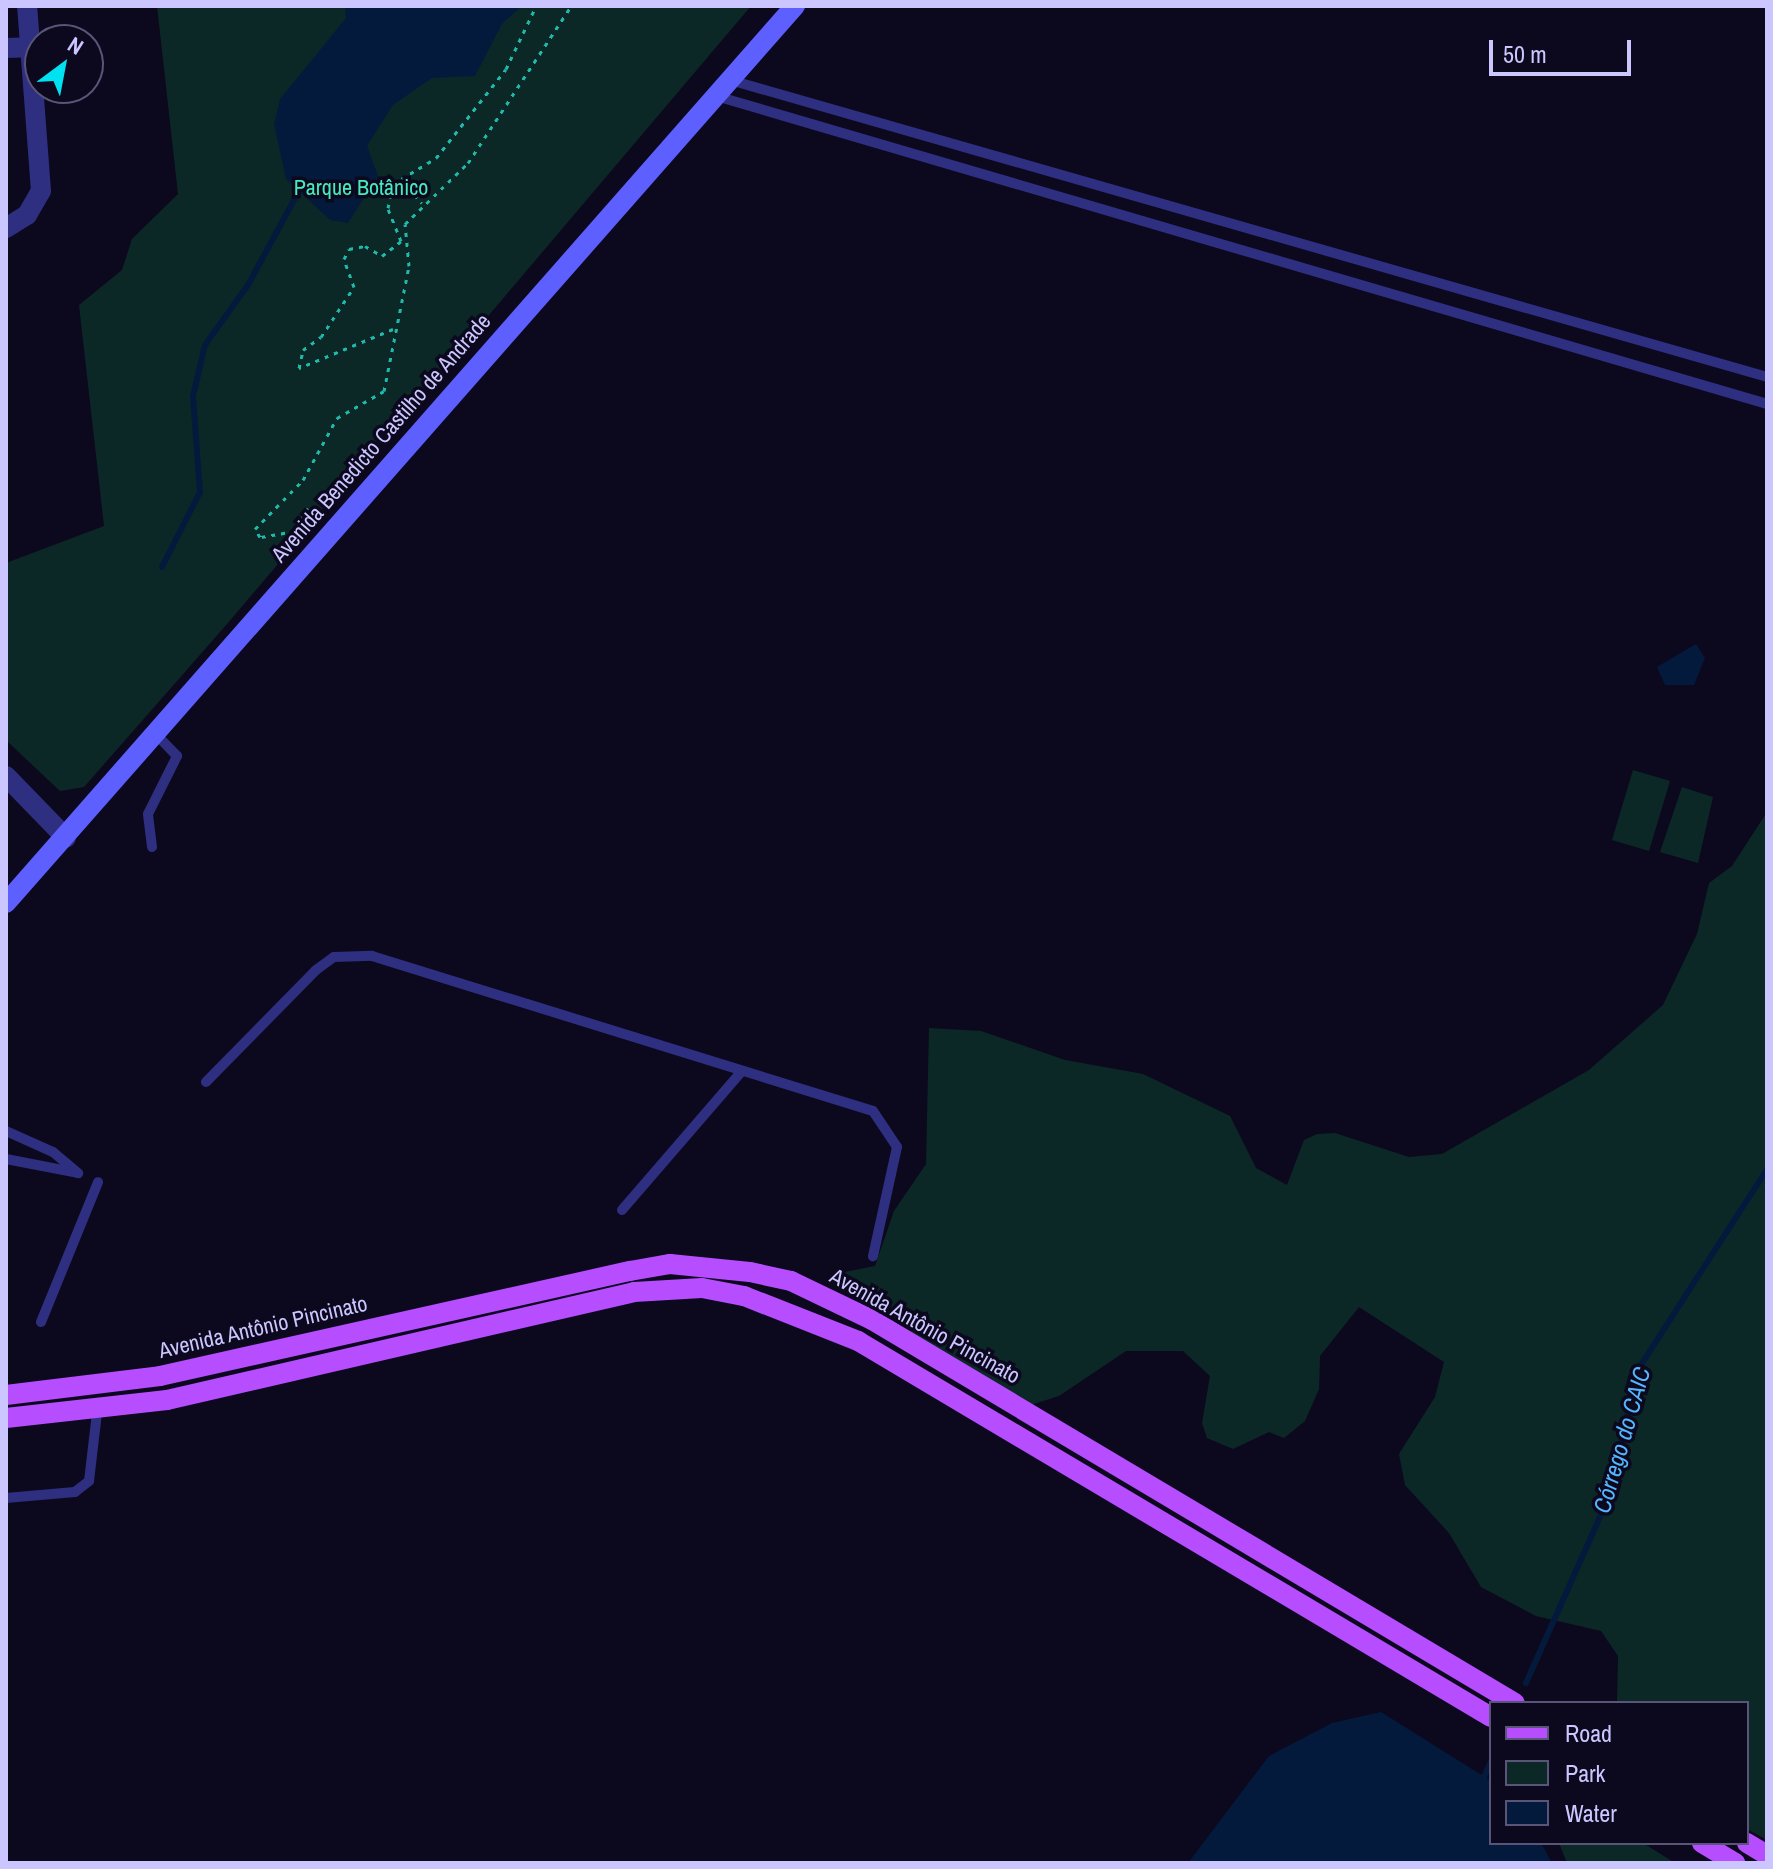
<!DOCTYPE html>
<meta charset="utf-8">
<style>
body{margin:0}
#map{position:relative;width:1773px;height:1869px;overflow:hidden;background:#0c091e;font-family:"Archivo Narrow",sans-serif}
div>[style]{position:absolute}
.green>*{inset:0;background:#0c2826}
.water>*{inset:0;background:#041a3d}
.stream>*{height:6px;margin:-3px;padding:0 3px;transform-origin:3px;border-radius:3px;background:#041a3d}
.path>*{height:3px;margin-top:-1.5px;transform-origin:0;background:repeating-linear-gradient(90deg,#1fbaab 0 4px,transparent 0 10px)}
.lane>*{height:10px;margin:-5px;padding:0 5px;transform-origin:5px;border-radius:5px;background:#2f2f82}
.street>*{height:20px;margin:-10px;padding:0 10px;transform-origin:10px;border-radius:10px;background:#2f2f82}
.secondary>*{height:20px;margin:-10px;padding:0 10px;transform-origin:10px;border-radius:10px;background:#5d5fff}
.primary>*{height:20px;margin:-10px;padding:0 10px;transform-origin:10px;border-radius:10px;background:#b64dff}
span{translate:-50% -50%;white-space:nowrap;text-align:center;line-height:1.15;-webkit-text-stroke:7px #0c091e;paint-order:stroke}
.park-label{font-size:22px;color:#46ebbc}
.street-label{font-size:22px;color:#cbc6ff}
.water-label{font-size:24px;color:#54b6ff;font-style:italic}
.frame{position:absolute;inset:0;border:8px solid #cbc6ff;pointer-events:none}
.legend{position:absolute;left:1489px;top:1701px;width:260px;height:144px;box-sizing:border-box;background:#0c091e;border:2px solid #585578;margin:0;padding:10px 14px;list-style:none;font-size:24px;color:#cbc6ff}
.legend li{display:flex;align-items:center;gap:16px;height:40px}
.legend b{width:40px;border:2px solid #585578}
.north{position:absolute;left:24px;top:24px;width:80px;height:80px;box-sizing:border-box;background:#0c091e;border:2px solid #585578;border-radius:50%;rotate:32deg;font-size:22px;font-weight:700;line-height:32px;text-align:center;color:#cbc6ff}
.north::after{content:'';display:block;margin:auto;width:28px;height:36px;background:#00e1f1;clip-path:polygon(50% 0,100% 100%,50% 72%,0 100%)}
.scale{position:absolute;left:1489px;top:40px;width:142px;height:36px;box-sizing:border-box;border:4px solid #cbc6ff;border-top:0;padding-left:10px;font-size:24px;line-height:28px;white-space:nowrap;color:#cbc6ff;-webkit-text-stroke:6px #0c091e;paint-order:stroke}
</style>
<div id="map">
<div class="green">
<div style="clip-path:polygon(157px 6px,751px 6px,227px 624px,84px 787px,60px 791px,8px 742px,6px 563px,104px 526px,79px 305px,122px 270px,132px 239px,178px 194px)"></div>
<div style="clip-path:polygon(1633px 770px,1670px 781px,1649px 851px,1612px 840px)"></div>
<div style="clip-path:polygon(1682px 787px,1713px 797px,1698px 863px,1660px 852px)"></div>
<div style="clip-path:polygon(1767px 812px,1767px 1840px,1747px 1829px,1747px 1703px,1617px 1703px,1618px 1656px,1601px 1631px,1536px 1616px,1481px 1587px,1449px 1533px,1405px 1485px,1399px 1454px,1435px 1397px,1444px 1362px,1359px 1307px,1320px 1356px,1319px 1389px,1305px 1421px,1284px 1438px,1269px 1432px,1233px 1449px,1207px 1438px,1202px 1423px,1210px 1376px,1183px 1351px,1126px 1351px,1059px 1396px,1021px 1408px,951px 1364px,840px 1273px,875px 1266px,894px 1211px,926px 1164px,929px 1028px,981px 1031px,1065px 1060px,1143px 1074px,1230px 1116px,1256px 1168px,1287px 1185px,1304px 1140px,1317px 1134px,1335px 1133px,1409px 1157px,1442px 1154px,1589px 1070px,1663px 1005px,1697px 934px,1709px 883px,1732px 866px)"></div>
<div style="clip-path:polygon(1559px 1843px,1643px 1843px,1675px 1863px,1567px 1863px)"></div>
</div>
<div class="water">
<div style="clip-path:polygon(345px 6px,522px 6px,502px 24px,475px 76px,432px 78px,393px 105px,367px 146px,378px 176px,348px 223px,330px 220px,286px 179px,274px 124px,280px 99px,346px 18px)"></div>
<div style="clip-path:polygon(1696px 644px,1705px 658px,1694px 685px,1665px 685px,1657px 667px)"></div>
<div style="clip-path:polygon(1381px 1712px,1491px 1781px,1491px 1843px,1541px 1843px,1552px 1863px,1188px 1863px,1269px 1756px,1332px 1723px)"></div>
</div>
<div class="stream">
<div style="left:162px;top:567px;width:84px;rotate:-63.1deg"></div>
<div style="left:200px;top:492px;width:96px;rotate:-94.2deg"></div>
<div style="left:193px;top:396px;width:52px;rotate:-76.8deg"></div>
<div style="left:205px;top:345px;width:74px;rotate:-54.4deg"></div>
<div style="left:248px;top:285px;width:114px;rotate:-61.6deg"></div>
<div style="left:1526px;top:1683px;width:207px;rotate:-66deg"></div>
<div style="left:1610px;top:1494px;width:126px;rotate:-77.6deg"></div>
<div style="left:1637px;top:1371px;width:240px;rotate:-57.2deg"></div>
<div style="left:1481px;top:1784px;width:24px;rotate:-66deg"></div>
</div>
<div class="path">
<div style="left:401px;top:180px;width:31px;rotate:48deg"></div>
<div style="left:393px;top:329px;width:102px;rotate:157.5deg"></div>
<div style="left:299px;top:368px;width:18px;rotate:-77deg"></div>
<div style="left:303px;top:350px;width:22px;rotate:-36deg"></div>
<div style="left:321px;top:337px;width:60px;rotate:-56.6deg"></div>
<div style="left:354px;top:287px;width:30px;rotate:-110deg"></div>
<div style="left:344px;top:259px;width:11px;rotate:-63deg"></div>
<div style="left:349px;top:249px;width:16px;rotate:-11deg"></div>
<div style="left:365px;top:246px;width:20px;rotate:30deg"></div>
<div style="left:382px;top:256px;width:24px;rotate:-38deg"></div>
<div style="left:401px;top:241px;width:35px;rotate:-112deg"></div>
<div style="left:388px;top:208px;width:25px;rotate:-78deg"></div>
<div style="left:393px;top:184px;width:50px;rotate:-31.2deg"></div>
<div style="left:436px;top:158px;width:113px;rotate:-51.8deg"></div>
<div style="left:506px;top:69px;width:70px;rotate:-64.5deg"></div>
<div style="left:308px;top:508px;width:26px;rotate:119deg"></div>
<div style="left:295px;top:531px;width:36px;rotate:170deg"></div>
<div style="left:260px;top:537px;width:9px;rotate:-122deg"></div>
<div style="left:255px;top:529px;width:69px;rotate:-45.6deg"></div>
<div style="left:303px;top:480px;width:71px;rotate:-61.3deg"></div>
<div style="left:337px;top:418px;width:54px;rotate:-29.9deg"></div>
<div style="left:384px;top:391px;width:127px;rotate:-78.7deg"></div>
<div style="left:409px;top:266px;width:42px;rotate:-95.4deg"></div>
<div style="left:405px;top:224px;width:88px;rotate:-44.1deg"></div>
<div style="left:468px;top:163px;width:188px;rotate:-56.7deg"></div>
</div>
<div class="lane">
<div style="left:730px;top:80px;width:1079px;rotate:15.98deg"></div>
<div style="left:716px;top:96px;width:1095px;rotate:16.33deg"></div>
<div style="left:152px;top:847px;width:33px;rotate:-97deg"></div>
<div style="left:148px;top:814px;width:65px;rotate:-63.4deg"></div>
<div style="left:177px;top:756px;width:29px;rotate:-134deg"></div>
<div style="left:206px;top:1082px;width:157px;rotate:-45.5deg"></div>
<div style="left:316px;top:970px;width:22px;rotate:-36deg"></div>
<div style="left:334px;top:957px;width:38px;rotate:-2deg"></div>
<div style="left:372px;top:956px;width:524px;rotate:17.19deg"></div>
<div style="left:873px;top:1111px;width:43px;rotate:56.3deg"></div>
<div style="left:897px;top:1147px;width:112px;rotate:102.4deg"></div>
<div style="left:6px;top:1131px;width:51px;rotate:24.1deg"></div>
<div style="left:53px;top:1152px;width:33px;rotate:40deg"></div>
<div style="left:6px;top:1159px;width:73px;rotate:11deg"></div>
<div style="left:622px;top:1210px;width:182px;rotate:-49.2deg"></div>
<div style="left:41px;top:1322px;width:151px;rotate:-67.8deg"></div>
<div style="left:6px;top:1498px;width:69px;rotate:-5deg"></div>
<div style="left:75px;top:1492px;width:18px;rotate:-38deg"></div>
<div style="left:89px;top:1481px;width:68px;rotate:-83.3deg"></div>
</div>
<div class="street">
<div style="left:6px;top:48px;width:24px;rotate:-2deg"></div>
<div style="left:6px;top:228px;width:25px;rotate:-32deg"></div>
<div style="left:27px;top:215px;width:28px;rotate:-60deg"></div>
<div style="left:41px;top:191px;width:186px;rotate:-94.3deg"></div>
<div style="left:6px;top:776px;width:86px;rotate:45.9deg"></div>
</div>
<div class="secondary">
<div style="left:6px;top:903px;width:1195px;rotate:-48.67deg"></div>
</div>
<div class="primary">
<div style="left:6px;top:1395px;width:155px;rotate:-7deg"></div>
<div style="left:160px;top:1376px;width:482px;rotate:-12.6deg"></div>
<div style="left:630px;top:1271px;width:41px;rotate:-9.9deg"></div>
<div style="left:670px;top:1264px;width:80px;rotate:5.7deg"></div>
<div style="left:750px;top:1272px;width:42px;rotate:12.4deg"></div>
<div style="left:791px;top:1281px;width:90px;rotate:25.7deg"></div>
<div style="left:872px;top:1320px;width:748px;rotate:30.78deg"></div>
<div style="left:6px;top:1418px;width:162px;rotate:-6.4deg"></div>
<div style="left:167px;top:1400px;width:479px;rotate:-13deg"></div>
<div style="left:634px;top:1292px;width:68px;rotate:-3.4deg"></div>
<div style="left:702px;top:1288px;width:43px;rotate:10.8deg"></div>
<div style="left:744px;top:1296px;width:123px;rotate:21.5deg"></div>
<div style="left:858px;top:1341px;width:736px;rotate:30.71deg"></div>
<div style="left:1702px;top:1843px;width:39px;rotate:31deg"></div>
<div style="left:1747px;top:1843px;width:23px;rotate:31deg"></div>
</div>
<div class="park-label">
<span style="left:361px;top:188px">Parque Botânico</span>
</div>
<div class="street-label">
<span style="left:381px;top:438px;rotate:-49deg">Avenida Benedicto Castilho de Andrade</span>
<span style="left:925px;top:1326px;rotate:29deg">Avenida Antônio Pincinato</span>
<span style="left:263px;top:1327px;rotate:-13deg">Avenida Antônio Pincinato</span>
</div>
<div class="water-label">
<span style="left:1622px;top:1440px;rotate:-74deg">Córrego do CAIC</span>
</div>
<div class="frame"></div>
<ul class="legend">
<li><b style="height:10px;background:#b64dff"></b>Road</li>
<li><b style="height:22px;background:#0c2826"></b>Park</li>
<li><b style="height:22px;background:#041a3d"></b>Water</li>
</ul>
<div class="north">N</div>
<div class="scale">50 m</div>
</div>
